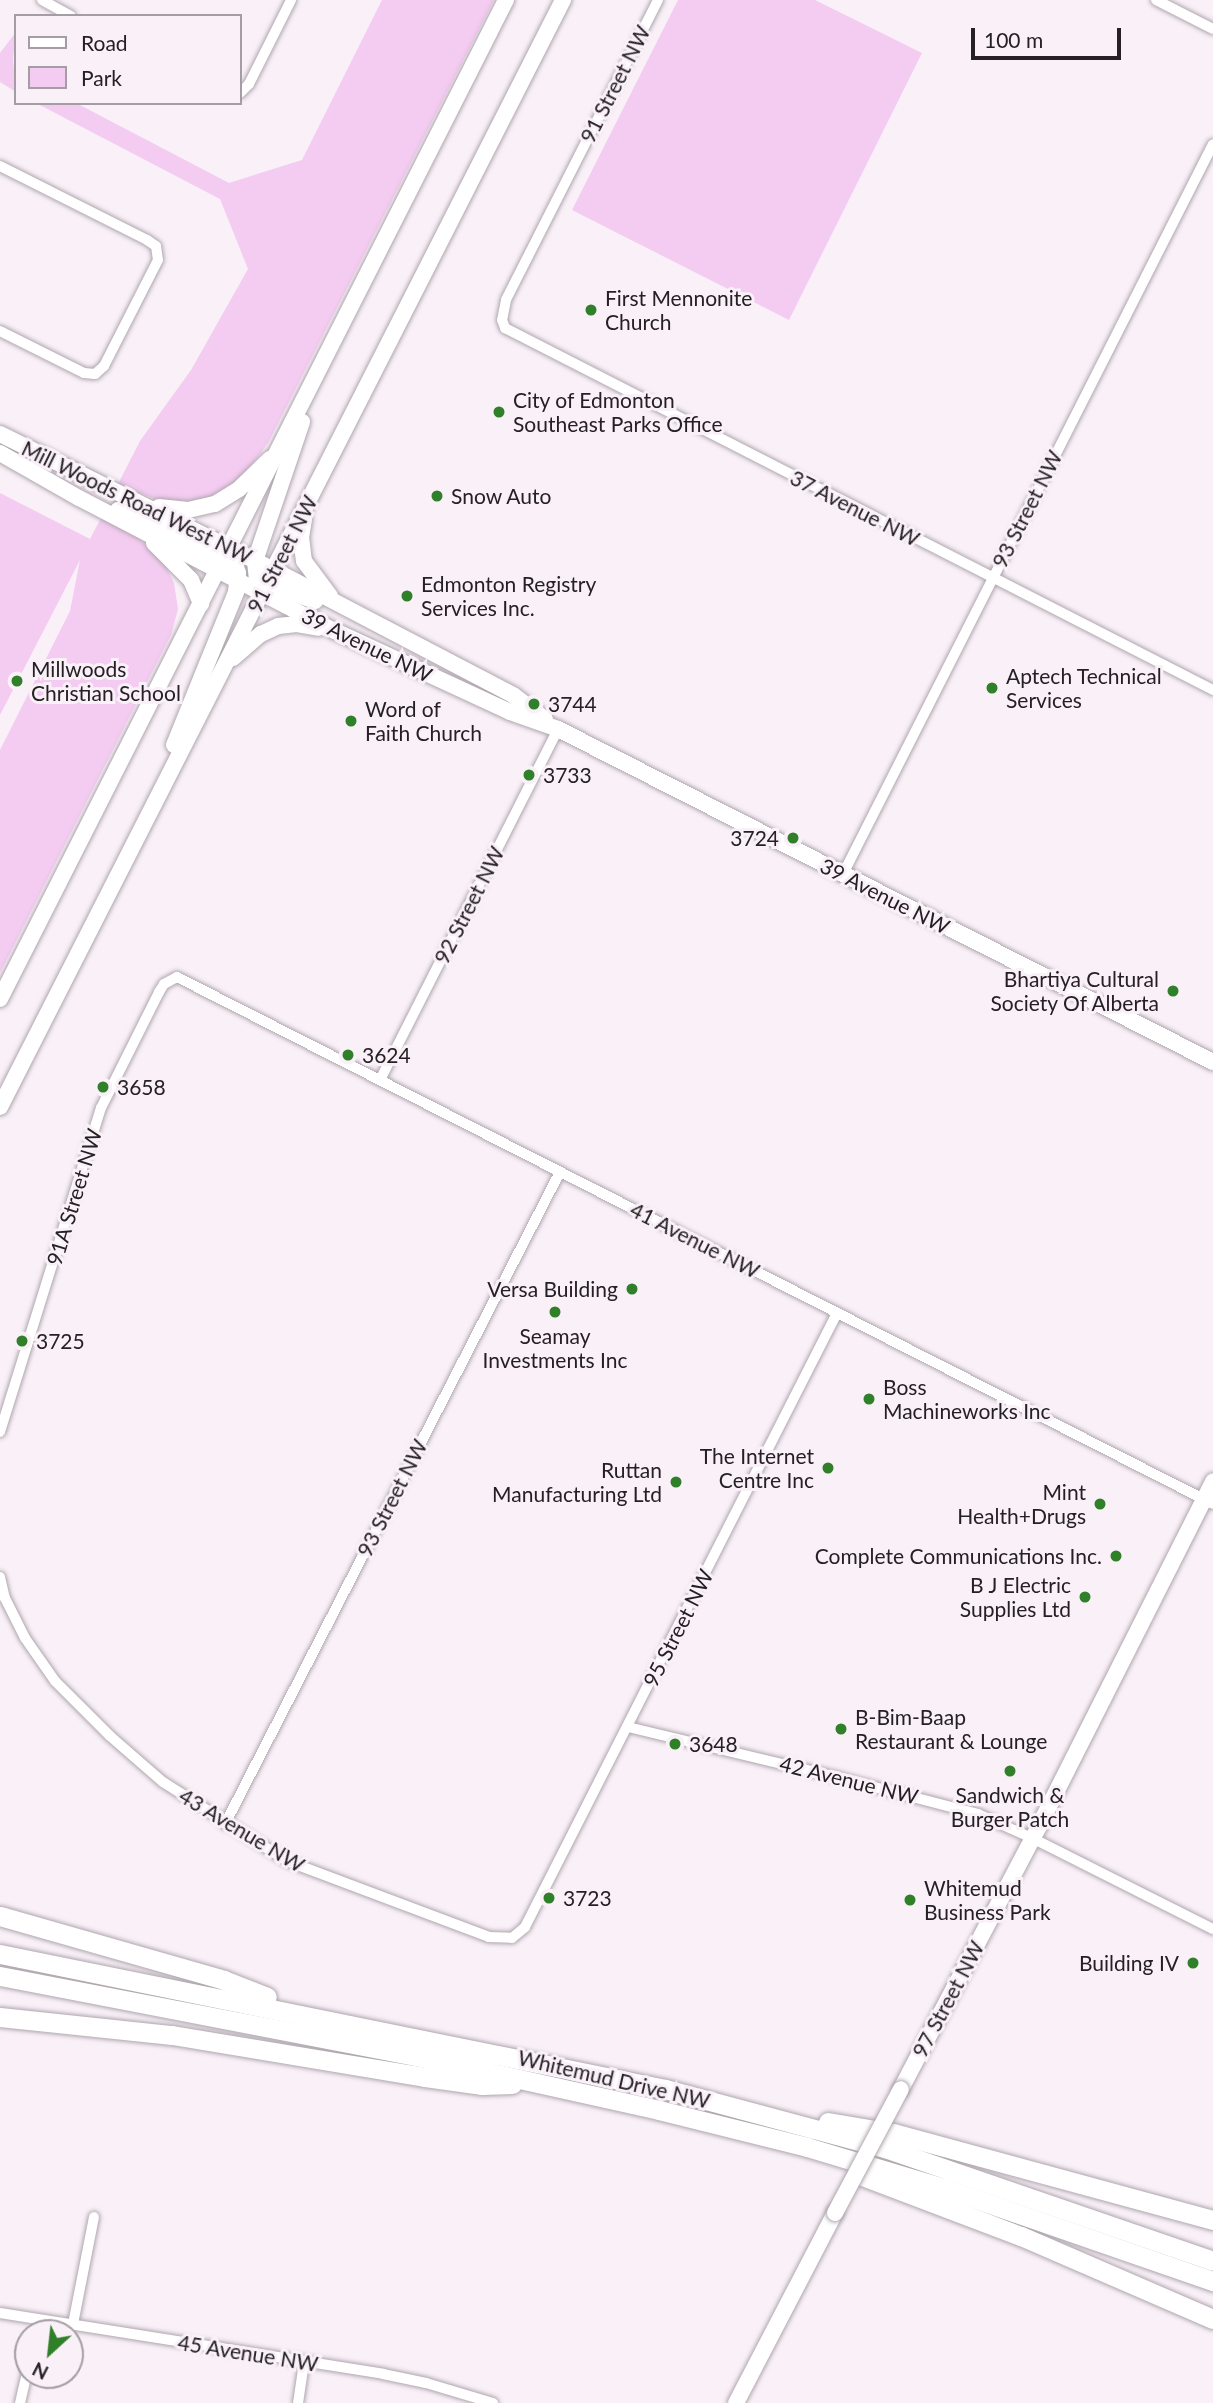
<!DOCTYPE html>
<style>
body{margin:0}
#map{position:relative;width:1213px;height:2403px;overflow:hidden;background:#f9f0f8;font-family:Lato,sans-serif}
div>[style]{position:absolute}
.green>*{inset:0;background:#f4cbf1}
.roads{filter:drop-shadow(0 0 2px #afa6ae) drop-shadow(0 0 2px #afa6ae)}
.street>*{height:10px;margin:-5px;padding:0 5px;transform-origin:5px;border-radius:5px;background:#fff}
.secondary>*{height:16px;margin:-8px;padding:0 8px;transform-origin:8px;border-radius:8px;background:#fff}
.highway>*{height:19px;margin:-9.5px;padding:0 9.5px;transform-origin:9.5px;border-radius:9.5px;background:#fff}
.bridges{filter:drop-shadow(0 0 2px #afa6ae) drop-shadow(0 0 2px #afa6ae)}
.secondary-bridge>*{height:16px;margin:-8px;padding:0 8px;transform-origin:8px;border-radius:8px;background:#fff}
.dots>*{width:19px;height:19px;translate:-50% -50%;box-sizing:border-box;border:4px solid #f9f0f8;border-radius:50%}
span{translate:-50% -50%;white-space:nowrap;text-align:center;line-height:1.15;-webkit-text-stroke:6px #f9f0f8;paint-order:stroke}
.street-label{font-size:21px;color:#242023}
.poi-label{font-size:21px;color:#242023}
.left{translate:0 -50%;text-align:left}
.right{translate:-100% -50%;text-align:right}
.legend{position:absolute;left:14px;top:14px;width:228px;height:91px;box-sizing:border-box;background:#f9f0f8;border:2px solid #a49da3;margin:0;padding:9px 12px;list-style:none;font-size:21px;color:#242023}
.legend li{display:flex;align-items:center;gap:14px;height:35px}
.legend b{width:35px;border:2px solid #a49da3}
.north{position:absolute;left:14px;top:2319px;width:70px;height:70px;box-sizing:border-box;background:#f9f0f8;border:2px solid #a49da3;border-radius:50%;rotate:207deg;font-size:19px;font-weight:700;line-height:28px;text-align:center;color:#242023}
.north::after{content:'';display:block;margin:auto;width:24px;height:32px;background:#307f29;clip-path:polygon(50% 0,100% 100%,50% 72%,0 100%)}
.scale{position:absolute;left:971px;top:28px;width:150px;height:32px;box-sizing:border-box;border:4px solid #242023;border-top:0;padding-left:9px;font-size:21px;line-height:24px;white-space:nowrap;color:#242023;-webkit-text-stroke:5px #f9f0f8;paint-order:stroke}
</style>
<div id="map">
<div class="green">
<div style="clip-path:polygon(382px 0,494px 0,268px 443px,242px 478px,207px 500px,184px 504px,160px 501px,118px 484px,140px 441px,191px 370px,248px 269px,220px 199px,36px 103px,76px 103px,229px 183px,302px 160px)"></div>
<div style="clip-path:polygon(678px 0,815px 0,922px 53px,789px 320px,572px 210px)"></div>
<div style="clip-path:polygon(16px 32px,13px 59px,16px 92px,0 82px,0 53px)"></div>
<div style="clip-path:polygon(0 493px,90px 539px,102px 516px,132px 532px,164px 562px,174px 583px,178px 609px,171px 635px,0 973px,0 750px,70px 611px,80px 560px,0 715px)"></div>
</div>
<div class="roads">
<div class="street">
<div style="left:42px;top:0;width:33px;rotate:29deg"></div>
<div style="left:658px;top:0;width:336px;rotate:116.9deg"></div>
<div style="left:506px;top:300px;width:20px;rotate:101deg"></div>
<div style="left:502px;top:320px;width:9px;rotate:69deg"></div>
<div style="left:505px;top:328px;width:795px;rotate:27.08deg"></div>
<div style="left:1156px;top:0;width:64px;rotate:27deg"></div>
<div style="left:240px;top:93px;width:13px;rotate:-45deg"></div>
<div style="left:249px;top:84px;width:94px;rotate:-63.4deg"></div>
<div style="left:0;top:166px;width:165px;rotate:26.7deg"></div>
<div style="left:147px;top:240px;width:11px;rotate:34deg"></div>
<div style="left:156px;top:246px;width:14px;rotate:82deg"></div>
<div style="left:158px;top:260px;width:119px;rotate:117deg"></div>
<div style="left:104px;top:366px;width:12px;rotate:138deg"></div>
<div style="left:95px;top:374px;width:11px;rotate:-175deg"></div>
<div style="left:84px;top:373px;width:94px;rotate:-153.4deg"></div>
<div style="left:843px;top:874px;width:818px;rotate:-63.12deg"></div>
<div style="left:380px;top:1080px;width:394px;rotate:-63.1deg"></div>
<div style="left:0;top:1432px;width:339px;rotate:-72.7deg"></div>
<div style="left:101px;top:1108px;width:130px;rotate:-63.4deg"></div>
<div style="left:159px;top:992px;width:9px;rotate:-58deg"></div>
<div style="left:164px;top:984px;width:15px;rotate:-28deg"></div>
<div style="left:177px;top:977px;width:1162px;rotate:26.96deg"></div>
<div style="left:0;top:1577px;width:22px;rotate:77deg"></div>
<div style="left:5px;top:1598px;width:45px;rotate:63.4deg"></div>
<div style="left:25px;top:1638px;width:52px;rotate:55.1deg"></div>
<div style="left:55px;top:1681px;width:78px;rotate:45deg"></div>
<div style="left:110px;top:1736px;width:70px;rotate:41deg"></div>
<div style="left:163px;top:1782px;width:147px;rotate:32.5deg"></div>
<div style="left:287px;top:1861px;width:216px;rotate:20.6deg"></div>
<div style="left:489px;top:1937px;width:23px;rotate:2deg"></div>
<div style="left:512px;top:1938px;width:17px;rotate:-40deg"></div>
<div style="left:525px;top:1927px;width:689px;rotate:-63.06deg"></div>
<div style="left:628px;top:1727px;width:218px;rotate:13.5deg"></div>
<div style="left:840px;top:1778px;width:143px;rotate:14.6deg"></div>
<div style="left:978px;top:1814px;width:59px;rotate:24deg"></div>
<div style="left:1032px;top:1838px;width:203px;rotate:26.7deg"></div>
<div style="left:225px;top:1824px;width:733px;rotate:-62.81deg"></div>
<div style="left:0;top:2313px;width:388px;rotate:9deg"></div>
<div style="left:383px;top:2374px;width:44px;rotate:11.8deg"></div>
<div style="left:426px;top:2383px;width:70px;rotate:16.6deg"></div>
<div style="left:73px;top:2324px;width:109px;rotate:-78.9deg"></div>
<div style="left:20px;top:2403px;width:37px;rotate:-77deg"></div>
<div style="left:298px;top:2403px;width:40px;rotate:-81.5deg"></div>
</div>
<div class="secondary">
<div style="left:0;top:434px;width:306px;rotate:26.4deg"></div>
<div style="left:274px;top:570px;width:270px;rotate:27.6deg"></div>
<div style="left:513px;top:695px;width:40px;rotate:37deg"></div>
<div style="left:0;top:453px;width:91px;rotate:29.7deg"></div>
<div style="left:79px;top:498px;width:288px;rotate:27.5deg"></div>
<div style="left:335px;top:631px;width:193px;rotate:24.8deg"></div>
<div style="left:510px;top:712px;width:51px;rotate:19.5deg"></div>
<div style="left:558px;top:729px;width:735px;rotate:26.95deg"></div>
<div style="left:159px;top:507px;width:29px;rotate:6deg"></div>
<div style="left:188px;top:510px;width:28px;rotate:-13deg"></div>
<div style="left:215px;top:504px;width:28px;rotate:-32deg"></div>
<div style="left:239px;top:489px;width:43px;rotate:-44.1deg"></div>
<div style="left:118px;top:510px;width:124px;rotate:23.7deg"></div>
<div style="left:304px;top:519px;width:18px;rotate:99deg"></div>
<div style="left:301px;top:537px;width:24px;rotate:83deg"></div>
<div style="left:304px;top:561px;width:44px;rotate:53.4deg"></div>
<div style="left:154px;top:543px;width:52px;rotate:45deg"></div>
<div style="left:191px;top:580px;width:26px;rotate:67deg"></div>
<div style="left:257px;top:580px;width:62px;rotate:19.9deg"></div>
<div style="left:262px;top:593px;width:14px;rotate:-111deg"></div>
<div style="left:257px;top:580px;width:19px;rotate:-96deg"></div>
<div style="left:255px;top:561px;width:147px;rotate:-71.3deg"></div>
<div style="left:233px;top:658px;width:37px;rotate:-41deg"></div>
<div style="left:261px;top:634px;width:19px;rotate:-25deg"></div>
<div style="left:278px;top:626px;width:19px;rotate:-6deg"></div>
<div style="left:297px;top:624px;width:22px;rotate:10deg"></div>
<div style="left:174px;top:745px;width:165px;rotate:-67.9deg"></div>
<div style="left:236px;top:592px;width:19px;rotate:-84deg"></div>
<div style="left:238px;top:573px;width:27px;rotate:-110deg"></div>
<div style="left:0;top:999px;width:1120px;rotate:-63.14deg"></div>
<div style="left:0;top:1107px;width:1242px;rotate:-63.04deg"></div>
<div style="left:901px;top:2089px;width:297px;rotate:-62.3deg"></div>
<div style="left:1039px;top:1826px;width:386px;rotate:-63.2deg"></div>
<div style="left:736px;top:2403px;width:214px;rotate:-62.5deg"></div>
</div>
<div class="highway">
<div style="left:0;top:1916px;width:233px;rotate:15.9deg"></div>
<div style="left:224px;top:1980px;width:46px;rotate:21.6deg"></div>
<div style="left:0;top:1954px;width:679px;rotate:11.48deg"></div>
<div style="left:665px;top:2089px;width:228px;rotate:15deg"></div>
<div style="left:885px;top:2148px;width:347px;rotate:19deg"></div>
<div style="left:0;top:1976px;width:424px;rotate:10.9deg"></div>
<div style="left:416px;top:2056px;width:249px;rotate:12.5deg"></div>
<div style="left:659px;top:2110px;width:153px;rotate:14deg"></div>
<div style="left:807px;top:2147px;width:143px;rotate:16.7deg"></div>
<div style="left:944px;top:2188px;width:285px;rotate:19.1deg"></div>
<div style="left:0;top:2017px;width:173px;rotate:6deg"></div>
<div style="left:172px;top:2035px;width:256px;rotate:9.4deg"></div>
<div style="left:425px;top:2077px;width:58px;rotate:8deg"></div>
<div style="left:482px;top:2085px;width:30px;rotate:-2deg"></div>
<div style="left:828px;top:2122px;width:66px;rotate:9.6deg"></div>
<div style="left:893px;top:2133px;width:332px;rotate:15.2deg"></div>
<div style="left:860px;top:2175px;width:172px;rotate:20.8deg"></div>
<div style="left:1021px;top:2236px;width:209px;rotate:23.4deg"></div>
</div>
</div>
<div class="bridges">
<div class="secondary-bridge">
<div style="left:835px;top:2213px;width:140px;rotate:-62deg"></div>
</div>
</div>
<div class="dots">
<div style="left:591px;top:310px;background:#307f29"></div>
<div style="left:499px;top:412px;background:#307f29"></div>
<div style="left:437px;top:496px;background:#307f29"></div>
<div style="left:407px;top:596px;background:#307f29"></div>
<div style="left:17px;top:681px;background:#307f29"></div>
<div style="left:992px;top:688px;background:#307f29"></div>
<div style="left:534px;top:704px;background:#307f29"></div>
<div style="left:351px;top:721px;background:#307f29"></div>
<div style="left:529px;top:775px;background:#307f29"></div>
<div style="left:793px;top:838px;background:#307f29"></div>
<div style="left:1173px;top:991px;background:#307f29"></div>
<div style="left:348px;top:1055px;background:#307f29"></div>
<div style="left:103px;top:1087px;background:#307f29"></div>
<div style="left:632px;top:1289px;background:#307f29"></div>
<div style="left:555px;top:1312px;background:#307f29"></div>
<div style="left:22px;top:1341px;background:#307f29"></div>
<div style="left:869px;top:1399px;background:#307f29"></div>
<div style="left:828px;top:1468px;background:#307f29"></div>
<div style="left:676px;top:1482px;background:#307f29"></div>
<div style="left:1100px;top:1504px;background:#307f29"></div>
<div style="left:1116px;top:1556px;background:#307f29"></div>
<div style="left:1085px;top:1597px;background:#307f29"></div>
<div style="left:841px;top:1729px;background:#307f29"></div>
<div style="left:675px;top:1744px;background:#307f29"></div>
<div style="left:1010px;top:1771px;background:#307f29"></div>
<div style="left:549px;top:1898px;background:#307f29"></div>
<div style="left:910px;top:1900px;background:#307f29"></div>
<div style="left:1193px;top:1963px;background:#307f29"></div>
</div>
<div class="street-label">
<span style="left:615px;top:84px;rotate:-63deg">91 Street NW</span>
<span style="left:137px;top:502px;rotate:26deg">Mill Woods Road West NW</span>
<span style="left:855px;top:508px;rotate:27deg">37 Avenue NW</span>
<span style="left:1027px;top:509px;rotate:-63deg">93 Street NW</span>
<span style="left:282px;top:554px;rotate:-63deg">91 Street NW</span>
<span style="left:367px;top:645px;rotate:26deg">39 Avenue NW</span>
<span style="left:885px;top:896px;rotate:27deg">39 Avenue NW</span>
<span style="left:469px;top:905px;rotate:-63deg">92 Street NW</span>
<span style="left:74px;top:1197px;rotate:-73deg">91A Street NW</span>
<span style="left:695px;top:1240px;rotate:27deg">41 Avenue NW</span>
<span style="left:392px;top:1498px;rotate:-63deg">93 Street NW</span>
<span style="left:678px;top:1628px;rotate:-63deg">95 Street NW</span>
<span style="left:849px;top:1780px;rotate:14deg">42 Avenue NW</span>
<span style="left:242px;top:1830px;rotate:31deg">43 Avenue NW</span>
<span style="left:948px;top:1999px;rotate:-62deg">97 Street NW</span>
<span style="left:614px;top:2079px;rotate:13deg">Whitemud Drive NW</span>
<span style="left:248px;top:2353px;rotate:9deg">45 Avenue NW</span>
</div>
<div class="poi-label">
<span class="left" style="left:605px;top:310px">First Mennonite<br>Church</span>
<span class="left" style="left:513px;top:412px">City of Edmonton<br>Southeast Parks Office</span>
<span class="left" style="left:451px;top:496px">Snow Auto</span>
<span class="left" style="left:421px;top:596px">Edmonton Registry<br>Services Inc.</span>
<span class="left" style="left:31px;top:681px">Millwoods<br>Christian School</span>
<span class="left" style="left:1006px;top:688px">Aptech Technical<br>Services</span>
<span class="left" style="left:548px;top:704px">3744</span>
<span class="left" style="left:365px;top:721px">Word of<br>Faith Church</span>
<span class="left" style="left:543px;top:775px">3733</span>
<span class="right" style="left:779px;top:838px">3724</span>
<span class="right" style="left:1159px;top:991px">Bhartiya Cultural<br>Society Of Alberta</span>
<span class="left" style="left:362px;top:1055px">3624</span>
<span class="left" style="left:117px;top:1087px">3658</span>
<span class="right" style="left:618px;top:1289px">Versa Building</span>
<span style="left:555px;top:1348px">Seamay<br>Investments Inc</span>
<span class="left" style="left:36px;top:1341px">3725</span>
<span class="left" style="left:883px;top:1399px">Boss<br>Machineworks Inc</span>
<span class="right" style="left:814px;top:1468px">The Internet<br>Centre Inc</span>
<span class="right" style="left:662px;top:1482px">Ruttan<br>Manufacturing Ltd</span>
<span class="right" style="left:1086px;top:1504px">Mint<br>Health+Drugs</span>
<span class="right" style="left:1102px;top:1556px">Complete Communications Inc.</span>
<span class="right" style="left:1071px;top:1597px">B J Electric<br>Supplies Ltd</span>
<span class="left" style="left:855px;top:1729px">B-Bim-Baap<br>Restaurant &amp; Lounge</span>
<span class="left" style="left:689px;top:1744px">3648</span>
<span style="left:1010px;top:1807px">Sandwich &amp;<br>Burger Patch</span>
<span class="left" style="left:924px;top:1900px">Whitemud<br>Business Park</span>
<span class="left" style="left:563px;top:1898px">3723</span>
<span class="right" style="left:1179px;top:1963px">Building IV</span>
</div>
<ul class="legend">
<li><b style="height:9px;background:#fff"></b>Road</li>
<li><b style="height:19px;background:#f4cbf1"></b>Park</li>
</ul>
<div class="north">N</div>
<div class="scale">100 m</div>
</div>
